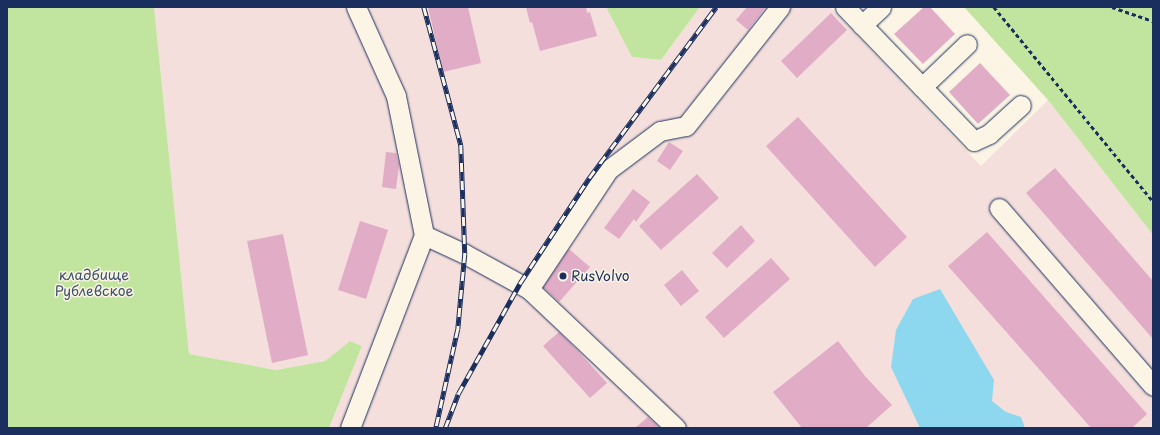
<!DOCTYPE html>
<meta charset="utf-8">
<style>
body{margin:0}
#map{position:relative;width:1160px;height:435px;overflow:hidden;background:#fcf5e5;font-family:"Playpen Sans",sans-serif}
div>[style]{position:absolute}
.built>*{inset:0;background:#f4dfdc}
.green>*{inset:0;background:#c1e59f}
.water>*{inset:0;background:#8dd8ee}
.building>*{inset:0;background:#e1adc6}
.path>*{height:2.5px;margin-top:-1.25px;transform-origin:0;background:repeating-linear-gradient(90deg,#1b2f5e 0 4px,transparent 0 7px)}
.roads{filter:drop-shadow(0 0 1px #1b2f5e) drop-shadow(0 0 1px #1b2f5e)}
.minor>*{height:19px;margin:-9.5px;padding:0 9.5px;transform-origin:9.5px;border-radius:9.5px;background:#fcf5e5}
.rail>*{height:4.5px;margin-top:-2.25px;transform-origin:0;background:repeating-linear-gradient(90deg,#fcf5e5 0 9px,#1b2f5e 0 18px);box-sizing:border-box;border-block:1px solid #1b2f5e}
.dots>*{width:11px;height:11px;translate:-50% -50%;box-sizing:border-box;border:2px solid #fcf5e5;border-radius:50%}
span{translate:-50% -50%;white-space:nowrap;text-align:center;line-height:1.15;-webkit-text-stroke:3px #fcf5e5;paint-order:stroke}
.park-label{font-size:14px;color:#3c536b}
.poi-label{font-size:14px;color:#1b2f5e}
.left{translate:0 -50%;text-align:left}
.frame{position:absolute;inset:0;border:8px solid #1b2f5e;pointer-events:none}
</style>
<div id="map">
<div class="built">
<div style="clip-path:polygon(154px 7px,606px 7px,632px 57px,661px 60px,700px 7px,830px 7px,981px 166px,1048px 100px,1153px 235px,1153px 428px,329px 428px,362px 346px,350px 341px,325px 361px,276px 370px,189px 354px)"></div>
</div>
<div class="green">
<div style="clip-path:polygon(7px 7px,154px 7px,189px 354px,276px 370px,325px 361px,350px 341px,362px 346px,329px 428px,7px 428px)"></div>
<div style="clip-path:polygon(606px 7px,700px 7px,661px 60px,632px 57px)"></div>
<div style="clip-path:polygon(964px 7px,1153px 7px,1153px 235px,1048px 100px)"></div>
</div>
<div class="water">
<div style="clip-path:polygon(940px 289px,994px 380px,992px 401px,1006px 412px,1021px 417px,1025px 428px,920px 428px,891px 367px,896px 330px,913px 299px)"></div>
</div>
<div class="building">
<div style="clip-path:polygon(428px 7px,468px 7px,481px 63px,443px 72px)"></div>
<div style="clip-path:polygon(526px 7px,586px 7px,587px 13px,590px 12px,597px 36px,540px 51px,532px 22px,530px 23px)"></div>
<div style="clip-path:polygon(747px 7px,766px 7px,748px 30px,736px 20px)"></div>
<div style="clip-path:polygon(924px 7px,930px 7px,955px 34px,923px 64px,894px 34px)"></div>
<div style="clip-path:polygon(831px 13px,847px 30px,797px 78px,781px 61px)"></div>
<div style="clip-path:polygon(980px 63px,1010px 95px,978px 124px,949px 92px)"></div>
<div style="clip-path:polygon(798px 117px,907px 237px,875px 267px,766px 146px)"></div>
<div style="clip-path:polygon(669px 142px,683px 151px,670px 170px,657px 161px)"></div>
<div style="clip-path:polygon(386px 152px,396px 153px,399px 165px,396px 189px,382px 187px)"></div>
<div style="clip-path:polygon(1055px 168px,1153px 281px,1153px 339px,1026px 193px)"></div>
<div style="clip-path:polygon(697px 174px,719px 198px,661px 250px,639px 226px)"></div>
<div style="clip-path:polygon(633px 189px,650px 202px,636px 222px,634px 219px,619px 239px,604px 228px)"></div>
<div style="clip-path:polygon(360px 221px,388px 230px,366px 299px,338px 290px)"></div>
<div style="clip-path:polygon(741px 225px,755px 241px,727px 268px,712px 253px)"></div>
<div style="clip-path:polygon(987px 232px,1147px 414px,1132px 428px,1091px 428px,948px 266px)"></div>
<div style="clip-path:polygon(283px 234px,308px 355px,272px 363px,247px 241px)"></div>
<div style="clip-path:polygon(569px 249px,590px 267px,559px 302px,543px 287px)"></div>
<div style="clip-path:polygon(771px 258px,790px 279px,724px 338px,705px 317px)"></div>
<div style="clip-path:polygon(682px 270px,699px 291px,681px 306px,664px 285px)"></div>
<div style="clip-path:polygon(559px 332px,578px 351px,607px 383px,590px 398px,543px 346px)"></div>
<div style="clip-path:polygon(838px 341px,865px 376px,892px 405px,866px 428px,802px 428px,773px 392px)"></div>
<div style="clip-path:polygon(648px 417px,660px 428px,635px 428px)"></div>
</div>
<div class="path">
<div style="left:994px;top:7px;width:251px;rotate:50.7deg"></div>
<div style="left:1112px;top:7px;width:43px;rotate:18.9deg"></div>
</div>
<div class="roads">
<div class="minor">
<div style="left:845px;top:7px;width:186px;rotate:46.1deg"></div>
<div style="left:974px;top:141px;width:17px;rotate:-25deg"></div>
<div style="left:989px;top:134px;width:43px;rotate:-42.2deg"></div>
<div style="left:862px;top:25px;width:26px;rotate:-43deg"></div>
<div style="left:922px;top:87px;width:62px;rotate:-43.7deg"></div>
<div style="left:999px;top:208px;width:235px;rotate:49.1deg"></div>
<div style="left:424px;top:235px;width:45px;rotate:24.9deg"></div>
<div style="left:465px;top:254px;width:73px;rotate:28.7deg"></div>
<div style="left:529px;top:289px;width:202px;rotate:43.4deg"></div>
<div style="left:529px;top:289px;width:143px;rotate:-56.4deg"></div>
<div style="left:608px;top:170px;width:65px;rotate:-36.9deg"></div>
<div style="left:660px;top:131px;width:26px;rotate:-11deg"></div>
<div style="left:686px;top:126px;width:152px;rotate:-51.7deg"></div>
<div style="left:350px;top:428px;width:207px;rotate:-69deg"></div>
<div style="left:424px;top:235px;width:142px;rotate:-101.4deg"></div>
<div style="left:396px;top:96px;width:98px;rotate:-114.2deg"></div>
</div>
</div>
<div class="rail">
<div style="left:424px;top:7px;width:143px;rotate:75deg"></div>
<div style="left:461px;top:145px;width:109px;rotate:87.9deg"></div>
<div style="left:465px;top:254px;width:75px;rotate:95.3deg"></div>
<div style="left:458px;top:329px;width:101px;rotate:102.5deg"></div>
<div style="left:445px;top:428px;width:36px;rotate:-69deg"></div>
<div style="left:458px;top:394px;width:127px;rotate:-60.8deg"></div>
<div style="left:520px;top:283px;width:126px;rotate:-56.7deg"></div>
<div style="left:589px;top:178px;width:213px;rotate:-53.4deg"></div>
</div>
<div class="dots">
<div style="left:563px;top:276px;background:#1b2f5e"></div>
</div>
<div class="park-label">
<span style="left:94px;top:283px">кладбище<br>Рублевское</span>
</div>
<div class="poi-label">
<span class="left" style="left:571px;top:276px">RusVolvo</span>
</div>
<div class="frame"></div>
</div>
